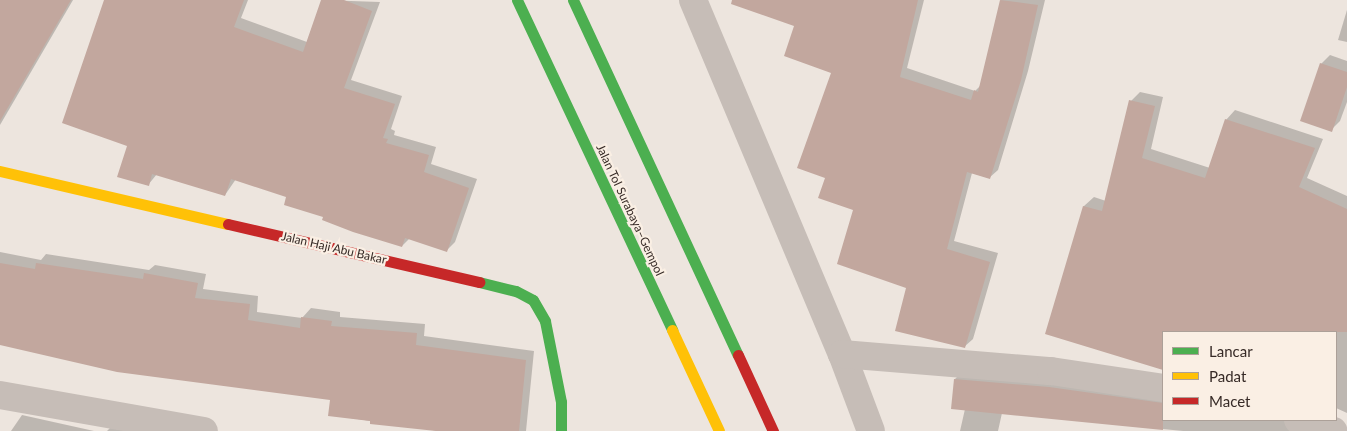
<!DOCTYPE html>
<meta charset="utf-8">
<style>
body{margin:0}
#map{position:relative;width:1347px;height:431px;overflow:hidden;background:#ede5de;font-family:Lato,sans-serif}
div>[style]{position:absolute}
.shadow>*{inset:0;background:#0003}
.building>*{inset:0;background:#c2a79e}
.street>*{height:28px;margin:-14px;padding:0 14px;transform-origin:14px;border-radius:14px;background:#c6bdb7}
.fast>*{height:11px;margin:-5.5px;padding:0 5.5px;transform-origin:5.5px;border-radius:5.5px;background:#4caf50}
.slow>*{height:11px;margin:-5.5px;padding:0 5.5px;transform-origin:5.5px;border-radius:5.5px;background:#ffc107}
.jam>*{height:11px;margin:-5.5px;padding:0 5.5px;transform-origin:5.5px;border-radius:5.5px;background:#c62828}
span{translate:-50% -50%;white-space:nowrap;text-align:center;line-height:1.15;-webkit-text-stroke:4.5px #faefe4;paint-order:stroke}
.street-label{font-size:12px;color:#362a26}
.legend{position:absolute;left:1162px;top:331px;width:175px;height:90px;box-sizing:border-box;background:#faefe4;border:1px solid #aca098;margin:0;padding:6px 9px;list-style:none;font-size:15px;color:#362a26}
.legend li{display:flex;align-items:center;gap:10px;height:25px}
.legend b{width:25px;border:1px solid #aca098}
</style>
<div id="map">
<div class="shadow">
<div style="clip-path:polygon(0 0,73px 0,0 125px)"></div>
<div style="clip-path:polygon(105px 0,248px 0,241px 18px,307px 42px,322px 0,380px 2px,351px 80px,402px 96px,391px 129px,395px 131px,394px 135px,436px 147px,431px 164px,477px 179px,455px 242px,446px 251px,410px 238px,402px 246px,324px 216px,288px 196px,236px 179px,225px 195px,157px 174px,148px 185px,128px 145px)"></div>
<div style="clip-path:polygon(764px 0,924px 0,907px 68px,975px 91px,981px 85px,1001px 0,1045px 0,1028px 71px,998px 170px,989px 178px,972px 173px,954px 241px,998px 253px,973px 339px,964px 347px,908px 288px,855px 209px,827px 177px,833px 72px,796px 26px)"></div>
<div style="clip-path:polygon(1347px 10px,1347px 42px,1338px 40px)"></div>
<div style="clip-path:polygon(1330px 55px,1347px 61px,1347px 102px,1340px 121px,1331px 130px,1321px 64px)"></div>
<div style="clip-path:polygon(1140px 92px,1163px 97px,1151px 149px,1210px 168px,1226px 120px,1235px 110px,1323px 139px,1307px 178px,1347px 196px,1347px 413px,1336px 408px,1336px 332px,1163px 332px,1163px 369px,1047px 333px,1084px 206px,1094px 197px,1106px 201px,1131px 101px)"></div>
<div style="clip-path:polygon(0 252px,41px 260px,46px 254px,149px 270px,155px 265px,206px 274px,203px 289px,258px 296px,257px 312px,302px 318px,311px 308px,340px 312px,340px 317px,425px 324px,424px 336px,534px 351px,526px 431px,439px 431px,330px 415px,331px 399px,0 344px)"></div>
<div style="clip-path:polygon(964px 370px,1163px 394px,1163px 420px,1295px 420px,1310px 431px,1183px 431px,1002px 413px,998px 431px,960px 431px,965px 409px,955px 379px)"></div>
<div style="clip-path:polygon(22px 415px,94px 431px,11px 431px)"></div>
<div style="clip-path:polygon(110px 428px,128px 431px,107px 431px)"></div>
</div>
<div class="building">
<div style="clip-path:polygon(0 0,71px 0,0 121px)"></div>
<div style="clip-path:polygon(104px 0,244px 0,234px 27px,303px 52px,321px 0,344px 0,372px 11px,344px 88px,395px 104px,383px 138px,388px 139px,386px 143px,429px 155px,424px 172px,469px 188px,447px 252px,405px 238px,402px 247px,353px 232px,322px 220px,323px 217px,284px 205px,286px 197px,231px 179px,225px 196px,152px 174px,149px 186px,117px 177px,127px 146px,62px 123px)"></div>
<div style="clip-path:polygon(732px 0,918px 0,900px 77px,971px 100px,974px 90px,978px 92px,1000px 0,1038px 5px,1021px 80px,990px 179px,967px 172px,947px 249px,990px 262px,965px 348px,895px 331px,906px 288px,837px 264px,853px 210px,818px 198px,825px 178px,797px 168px,831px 73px,784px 56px,794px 26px,731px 4px)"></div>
<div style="clip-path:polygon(1320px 63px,1347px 72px,1347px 87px,1332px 132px,1300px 121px)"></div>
<div style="clip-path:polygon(1129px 100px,1155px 106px,1142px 158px,1205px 178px,1225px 119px,1315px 148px,1299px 187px,1347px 209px,1347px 332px,1163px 332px,1163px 370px,1045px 334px,1083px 206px,1102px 211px)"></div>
<div style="clip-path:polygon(0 263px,35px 269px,36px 263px,143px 279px,144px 273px,198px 283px,195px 298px,250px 304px,248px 320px,300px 328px,301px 317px,332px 321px,331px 326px,417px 333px,416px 345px,526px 360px,519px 431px,436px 431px,370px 424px,370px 421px,328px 416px,330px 400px,117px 372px,0 345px)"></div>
<div style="clip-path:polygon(954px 379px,1049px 387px,1163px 403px,1163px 430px,951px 409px)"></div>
</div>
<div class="street">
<div style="left:693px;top:0;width:384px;rotate:67.2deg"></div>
<div style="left:842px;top:354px;width:82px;rotate:69.4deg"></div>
<div style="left:842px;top:354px;width:210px;rotate:4.7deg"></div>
<div style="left:1051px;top:371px;width:113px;rotate:8.6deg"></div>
<div style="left:0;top:395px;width:207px;rotate:10deg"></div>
<div style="left:1298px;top:420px;width:37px;rotate:17deg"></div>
</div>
<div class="fast">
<div style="left:517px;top:0;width:365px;rotate:64.8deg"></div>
<div style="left:573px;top:0;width:391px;rotate:65.1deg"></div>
<div style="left:479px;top:282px;width:38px;rotate:14deg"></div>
<div style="left:516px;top:291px;width:19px;rotate:28deg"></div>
<div style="left:533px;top:300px;width:24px;rotate:60deg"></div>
<div style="left:545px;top:321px;width:83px;rotate:78.8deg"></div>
<div style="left:561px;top:402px;width:29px;rotate:90deg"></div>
</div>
<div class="slow">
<div style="left:0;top:171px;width:234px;rotate:13.1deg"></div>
<div style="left:672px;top:330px;width:111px;rotate:65deg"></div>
</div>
<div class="jam">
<div style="left:228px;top:224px;width:258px;rotate:13deg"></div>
<div style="left:738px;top:355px;width:84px;rotate:65.3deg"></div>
</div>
<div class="street-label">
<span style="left:630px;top:210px;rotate:65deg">Jalan Tol Surabaya–Gempol</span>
<span style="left:334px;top:248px;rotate:13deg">Jalan Haji Abu Bakar</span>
</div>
<ul class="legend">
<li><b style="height:6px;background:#4caf50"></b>Lancar</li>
<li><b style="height:6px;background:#ffc107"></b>Padat</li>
<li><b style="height:6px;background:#c62828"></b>Macet</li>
</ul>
</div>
